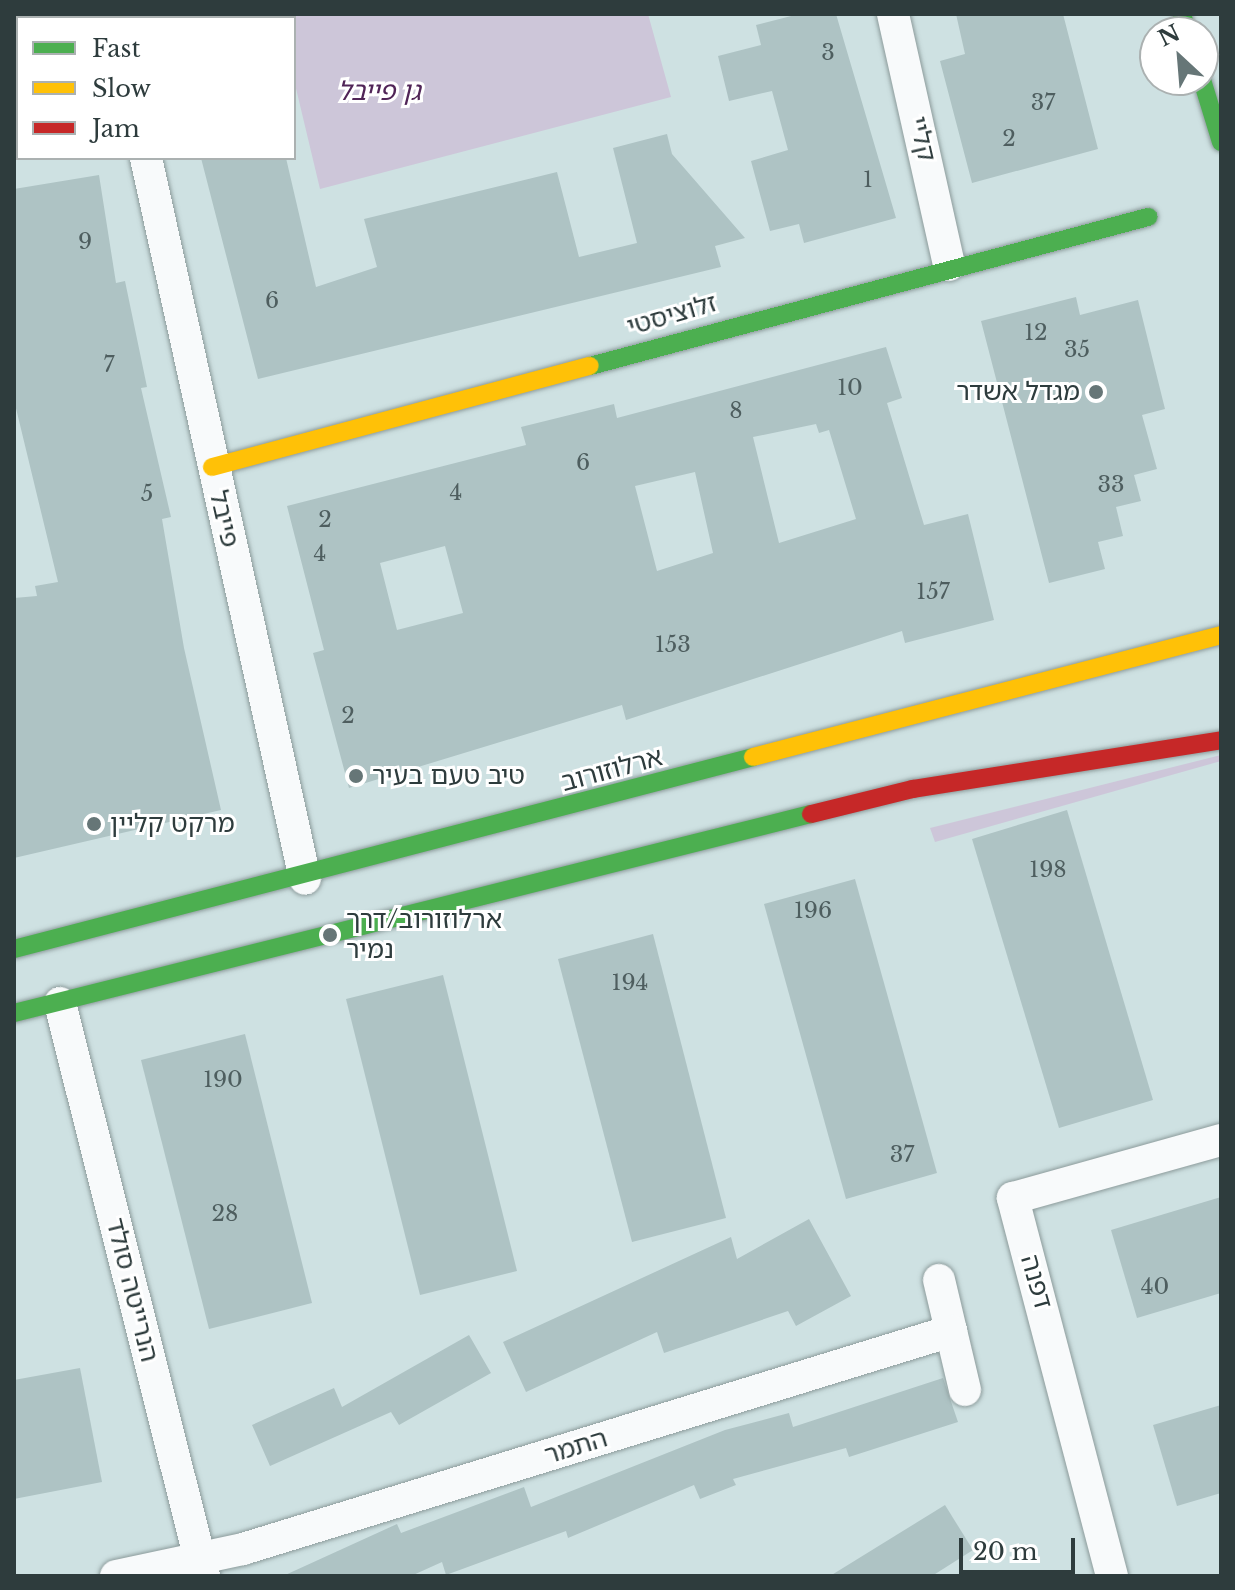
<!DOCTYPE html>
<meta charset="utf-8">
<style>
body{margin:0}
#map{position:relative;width:1235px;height:1590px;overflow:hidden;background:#cee1e2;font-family:"Libre Baskerville","Noto Sans Hebrew",serif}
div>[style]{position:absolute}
.green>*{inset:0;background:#cdc6d9}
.building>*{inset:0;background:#aec3c4}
.roads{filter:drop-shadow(0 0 2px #8c9b9b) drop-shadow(0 0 2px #8c9b9b)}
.street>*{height:32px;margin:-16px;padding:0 16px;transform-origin:16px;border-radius:16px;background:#f8fafb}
.fast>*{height:18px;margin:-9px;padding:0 9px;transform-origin:9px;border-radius:9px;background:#4caf50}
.slow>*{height:18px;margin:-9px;padding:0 9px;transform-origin:9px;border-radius:9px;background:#ffc107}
.jam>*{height:18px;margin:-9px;padding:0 9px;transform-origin:9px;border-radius:9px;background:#c62828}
.dots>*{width:22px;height:22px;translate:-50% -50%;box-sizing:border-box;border:4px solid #fff;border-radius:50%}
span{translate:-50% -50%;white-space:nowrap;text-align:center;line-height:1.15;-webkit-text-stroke:6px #fff;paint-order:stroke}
.number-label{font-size:22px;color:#4e5e5f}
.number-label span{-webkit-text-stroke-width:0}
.park-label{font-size:26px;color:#502457;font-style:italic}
.street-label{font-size:26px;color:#2e3c3d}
.poi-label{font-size:26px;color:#2e3c3d}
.right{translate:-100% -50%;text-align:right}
.left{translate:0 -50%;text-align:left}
.frame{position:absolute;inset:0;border:16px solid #2e3c3d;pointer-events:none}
.legend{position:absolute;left:16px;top:16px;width:280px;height:144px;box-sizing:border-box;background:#fff;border:2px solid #abb1b1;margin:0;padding:10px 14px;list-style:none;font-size:24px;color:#2e3c3d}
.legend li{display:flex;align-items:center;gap:16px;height:40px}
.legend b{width:40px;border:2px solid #abb1b1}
.north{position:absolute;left:1139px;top:16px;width:80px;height:80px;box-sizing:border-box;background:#fff;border:2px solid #abb1b1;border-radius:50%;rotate:334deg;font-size:22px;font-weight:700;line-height:32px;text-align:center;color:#2e3c3d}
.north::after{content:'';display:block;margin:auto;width:28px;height:36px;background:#667677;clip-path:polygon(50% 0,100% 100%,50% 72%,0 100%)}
.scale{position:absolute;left:959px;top:1538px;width:116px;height:36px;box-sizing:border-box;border:4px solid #2e3c3d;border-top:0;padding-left:10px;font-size:24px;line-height:28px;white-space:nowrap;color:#2e3c3d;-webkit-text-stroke:6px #fff;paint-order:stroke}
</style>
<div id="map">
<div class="green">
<div style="clip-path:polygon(278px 14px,648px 14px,671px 97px,320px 189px,294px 80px,294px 18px)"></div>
<div style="clip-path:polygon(1221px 755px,1221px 761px,935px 842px,930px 828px)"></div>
</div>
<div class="building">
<div style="clip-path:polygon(799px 14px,836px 14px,896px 218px,804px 243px,799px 224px,770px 231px,751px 161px,788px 150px,772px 91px,729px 101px,718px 56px,761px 45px,756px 25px)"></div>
<div style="clip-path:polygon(956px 14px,1063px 14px,1098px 149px,972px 183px,940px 61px,965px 54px)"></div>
<div style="clip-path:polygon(667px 134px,672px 154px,745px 238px,715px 246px,721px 267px,258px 379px,201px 158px,286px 158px,316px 287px,377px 267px,364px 219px,557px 172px,579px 257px,637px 243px,613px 148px)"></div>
<div style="clip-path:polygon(99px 175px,116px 283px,125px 281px,147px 387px,141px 388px,171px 517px,162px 519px,184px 648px,221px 810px,14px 858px,14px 598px,37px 596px,35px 586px,58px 582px,14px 400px,14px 189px)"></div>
<div style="clip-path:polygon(1076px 297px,1080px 315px,1138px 300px,1165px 409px,1142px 415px,1157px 469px,1134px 475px,1141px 501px,1116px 507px,1123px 536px,1098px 542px,1105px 569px,1049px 583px,981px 321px)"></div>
<div style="clip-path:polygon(evenodd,886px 347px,902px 398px,887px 403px,924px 525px,968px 514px,994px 620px,905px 643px,902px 631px,626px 720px,622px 705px,349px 788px,313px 653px,324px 650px,287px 506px,526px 445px,521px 427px,614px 404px,617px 418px,886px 347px,816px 424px,819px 433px,829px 430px,856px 519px,779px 543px,753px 437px,816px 424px,886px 347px,695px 472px,713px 553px,657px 571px,635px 486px,695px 472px,886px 347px,445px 546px,463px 613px,397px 630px,380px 563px,445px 546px)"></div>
<div style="clip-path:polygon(1067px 810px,1153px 1100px,1059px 1128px,972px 839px)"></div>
<div style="clip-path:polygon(855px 879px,937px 1173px,846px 1199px,764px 904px)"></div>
<div style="clip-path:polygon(653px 934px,726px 1218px,632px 1242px,558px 959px)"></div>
<div style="clip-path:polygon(443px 975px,517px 1271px,420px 1295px,346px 999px)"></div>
<div style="clip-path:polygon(245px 1034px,312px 1303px,209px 1329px,141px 1060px)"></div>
<div style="clip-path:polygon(1221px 1197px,1221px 1293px,1137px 1318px,1111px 1230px)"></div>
<div style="clip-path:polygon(809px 1219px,851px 1296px,796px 1326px,788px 1311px,664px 1353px,657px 1332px,526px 1392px,503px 1342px,731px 1237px,737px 1259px)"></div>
<div style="clip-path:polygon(469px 1335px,491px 1373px,399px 1425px,391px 1412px,270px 1466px,252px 1425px,334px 1388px,342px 1407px)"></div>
<div style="clip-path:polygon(80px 1368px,102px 1482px,14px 1499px,14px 1380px)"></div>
<div style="clip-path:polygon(943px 1378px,958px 1422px,849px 1457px,846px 1448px,733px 1479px,736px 1485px,700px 1499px,694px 1485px,568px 1538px,566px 1531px,446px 1575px,442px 1562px,411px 1576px,283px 1576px,397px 1524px,401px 1533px,524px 1487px,531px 1507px,725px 1430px,789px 1413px,793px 1427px)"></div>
<div style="clip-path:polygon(1221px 1405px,1221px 1493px,1177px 1506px,1153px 1425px)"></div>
<div style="clip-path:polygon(945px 1505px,973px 1550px,932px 1576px,830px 1576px)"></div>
</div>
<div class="roads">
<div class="street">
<div style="left:114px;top:14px;width:4px;rotate:76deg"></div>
<div style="left:893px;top:14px;width:257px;rotate:77.4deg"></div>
<div style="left:146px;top:158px;width:738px;rotate:77.56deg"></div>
<div style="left:60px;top:1003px;width:591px;rotate:75.89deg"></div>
<div style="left:939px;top:1280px;width:113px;rotate:76.7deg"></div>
<div style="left:116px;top:1576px;width:130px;rotate:-12deg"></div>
<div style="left:243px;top:1549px;width:741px;rotate:-17.11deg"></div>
<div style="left:1112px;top:1576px;width:391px;rotate:-104.7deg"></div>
<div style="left:1013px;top:1198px;width:216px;rotate:-15.6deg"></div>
</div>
<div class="fast">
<div style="left:1182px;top:14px;width:19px;rotate:74deg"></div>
<div style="left:1202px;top:80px;width:65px;rotate:73deg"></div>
<div style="left:590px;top:366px;width:578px;rotate:-14.95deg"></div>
<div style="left:14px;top:949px;width:764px;rotate:-14.56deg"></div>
<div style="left:14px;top:1013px;width:821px;rotate:-14.02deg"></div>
</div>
<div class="slow">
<div style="left:212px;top:467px;width:391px;rotate:-15deg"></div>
<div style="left:753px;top:757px;width:484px;rotate:-14.6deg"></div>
</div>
<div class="jam">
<div style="left:811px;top:814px;width:105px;rotate:-13.8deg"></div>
<div style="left:913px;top:789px;width:312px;rotate:-9deg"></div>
</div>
</div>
<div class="dots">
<div style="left:1096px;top:392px;background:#667677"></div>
<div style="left:356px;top:776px;background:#667677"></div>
<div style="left:94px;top:824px;background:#667677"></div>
<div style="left:330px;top:935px;background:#667677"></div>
</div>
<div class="number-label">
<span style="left:828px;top:53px">3</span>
<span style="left:1043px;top:103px">37</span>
<span style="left:1009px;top:139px">2</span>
<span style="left:868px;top:180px">1</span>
<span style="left:85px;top:242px">9</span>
<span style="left:272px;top:301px">6</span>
<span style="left:1036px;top:333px">12</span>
<span style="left:1077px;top:350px">35</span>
<span style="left:109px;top:365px">7</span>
<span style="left:850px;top:388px">10</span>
<span style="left:736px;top:411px">8</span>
<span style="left:583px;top:463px">6</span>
<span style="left:1111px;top:485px">33</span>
<span style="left:456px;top:493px">4</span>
<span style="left:147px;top:494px">5</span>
<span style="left:325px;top:520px">2</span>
<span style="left:320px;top:554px">4</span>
<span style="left:933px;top:592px">157</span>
<span style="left:673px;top:645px">153</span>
<span style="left:348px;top:716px">2</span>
<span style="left:1048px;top:870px">198</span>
<span style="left:813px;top:911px">196</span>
<span style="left:630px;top:983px">194</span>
<span style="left:223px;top:1080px">190</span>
<span style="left:902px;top:1155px">37</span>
<span style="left:225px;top:1214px">28</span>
<span style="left:1155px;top:1287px">40</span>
</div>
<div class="park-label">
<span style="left:379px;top:92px">גן פייבל</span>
</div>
<div class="street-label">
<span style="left:922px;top:139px;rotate:77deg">קליי</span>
<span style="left:672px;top:315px;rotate:-16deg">זלוציסטי</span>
<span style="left:224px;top:519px;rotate:77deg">פייבל</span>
<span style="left:612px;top:770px;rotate:-15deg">ארלוזורוב</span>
<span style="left:1036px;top:1282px;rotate:74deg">דפנה</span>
<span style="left:132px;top:1290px;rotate:76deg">הנרייטה סולד</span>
<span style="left:576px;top:1447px;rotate:-17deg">התמר</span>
</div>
<div class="poi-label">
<span class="right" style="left:1080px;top:392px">מגדל אשדר</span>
<span class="left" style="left:372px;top:776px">טיב טעם בעיר</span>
<span class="left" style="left:110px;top:824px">מרקט קליין</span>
<span class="left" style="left:346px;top:935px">ארלוזורוב/דרך<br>נמיר</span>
</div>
<div class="frame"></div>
<ul class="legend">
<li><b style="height:10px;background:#4caf50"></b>Fast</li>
<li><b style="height:10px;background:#ffc107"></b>Slow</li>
<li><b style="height:10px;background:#c62828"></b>Jam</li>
</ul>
<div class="north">N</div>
<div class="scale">20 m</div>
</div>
